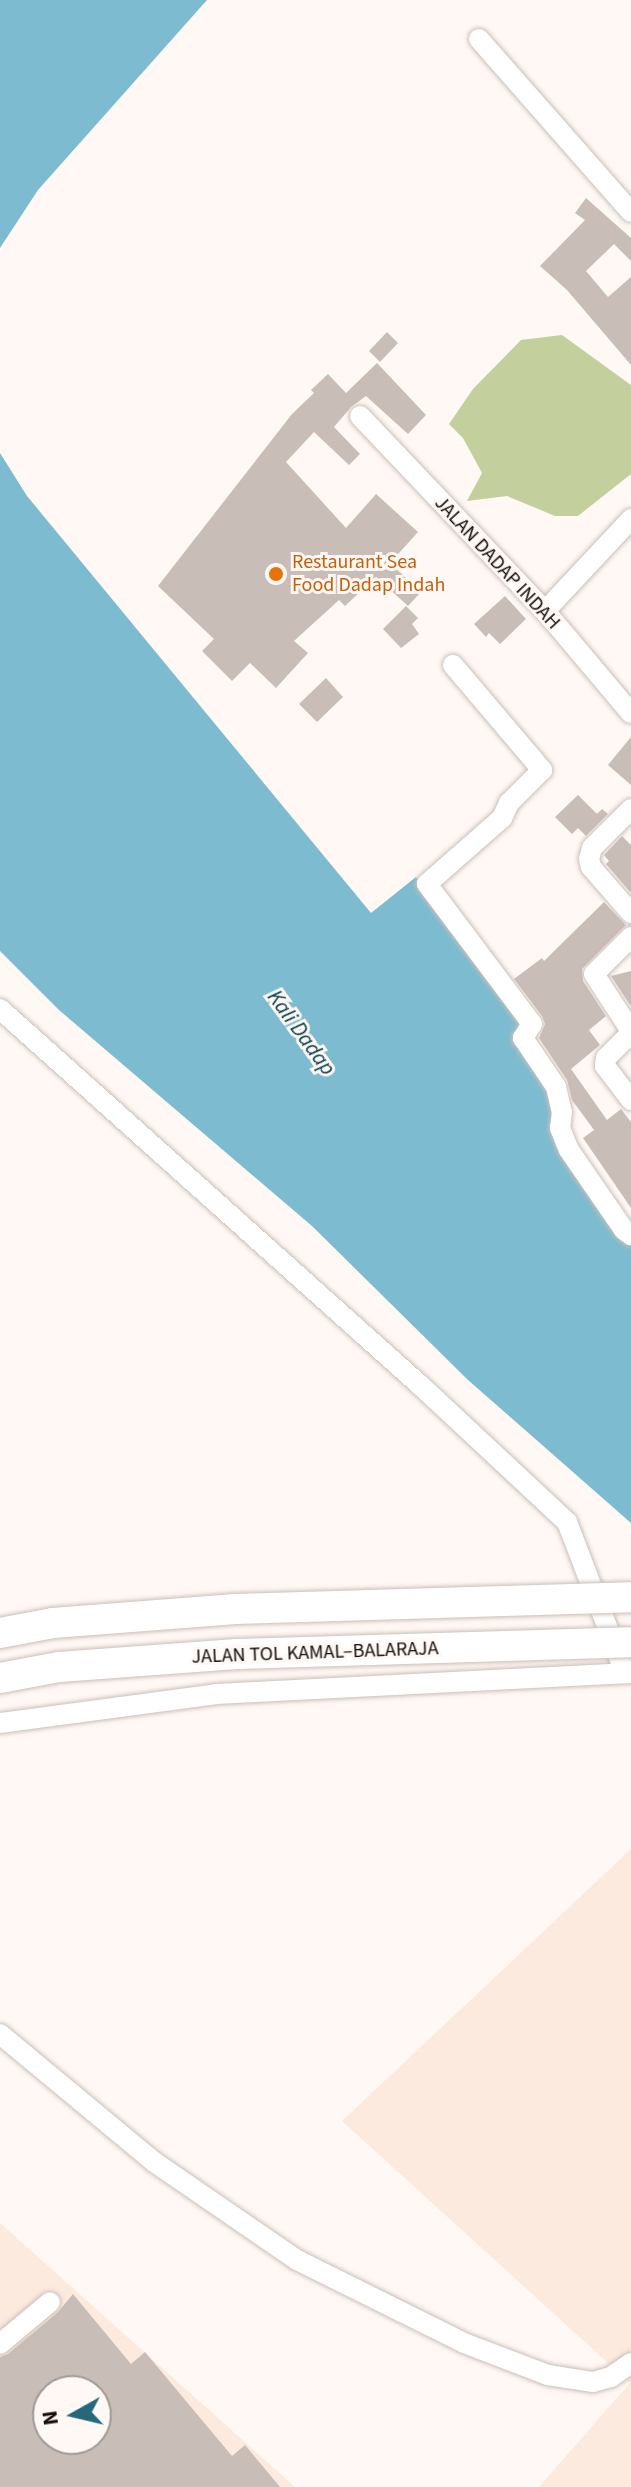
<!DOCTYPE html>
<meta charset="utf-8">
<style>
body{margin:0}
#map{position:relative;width:631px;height:2487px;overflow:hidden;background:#fff8f4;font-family:"Source Sans 3",sans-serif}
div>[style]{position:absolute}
.built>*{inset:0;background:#fdeadf}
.green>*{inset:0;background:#c3d09d}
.water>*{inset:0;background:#7dbcd0}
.building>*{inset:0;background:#c9bdb7}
.roads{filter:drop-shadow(0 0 2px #cabfb9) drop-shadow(0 0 2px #cabfb9)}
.minor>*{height:20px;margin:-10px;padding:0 10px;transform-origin:10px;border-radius:10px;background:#fff}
.bridges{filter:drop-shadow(0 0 2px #cabfb9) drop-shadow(0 0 2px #cabfb9)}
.highway-bridge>*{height:30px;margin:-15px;padding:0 15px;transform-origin:15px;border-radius:15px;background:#fff}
.dots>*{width:22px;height:22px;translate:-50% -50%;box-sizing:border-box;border:4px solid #fff8f4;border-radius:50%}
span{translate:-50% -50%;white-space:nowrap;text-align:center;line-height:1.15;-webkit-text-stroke:6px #fff8f4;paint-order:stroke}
.food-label{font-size:20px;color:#c56008}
.left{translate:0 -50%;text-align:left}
.street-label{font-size:20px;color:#120e0c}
.water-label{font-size:22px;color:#003c4a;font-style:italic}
.north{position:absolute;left:32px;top:2375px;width:80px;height:80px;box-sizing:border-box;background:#fff8f4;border:2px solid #a09a97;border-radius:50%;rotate:262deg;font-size:22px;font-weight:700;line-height:32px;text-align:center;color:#120e0c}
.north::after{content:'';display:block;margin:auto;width:28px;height:36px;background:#24697a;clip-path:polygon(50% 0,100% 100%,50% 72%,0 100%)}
</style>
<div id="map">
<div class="built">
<div style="clip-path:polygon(631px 1849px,631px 2487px,539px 2487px,630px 2383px,342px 2121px)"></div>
<div style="clip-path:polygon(evenodd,0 2223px,295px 2487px,0 2487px,0 2223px,48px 2391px,96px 2391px,96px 2439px,48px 2439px,48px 2391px)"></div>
</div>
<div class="green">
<div style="clip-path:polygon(562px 335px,631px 385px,631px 474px,578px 516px,555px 516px,507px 496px,467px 501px,482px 473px,463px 438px,449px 424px,473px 389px,521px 340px)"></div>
</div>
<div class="water">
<div style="clip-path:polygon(0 0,207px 0,38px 190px,0 248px)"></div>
<div style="clip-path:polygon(0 453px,27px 496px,371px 913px,416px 877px,494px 979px,519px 1023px,517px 1034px,553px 1098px,551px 1126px,556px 1147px,621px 1238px,631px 1241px,631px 1523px,468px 1380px,312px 1226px,59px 1010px,0 951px)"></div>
</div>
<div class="building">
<div style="clip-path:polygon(586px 198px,631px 238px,631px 261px,614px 244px,586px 271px,608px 297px,631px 277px,631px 365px,567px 290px,540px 266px,585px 220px,575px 213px)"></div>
<div style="clip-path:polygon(387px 332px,398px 343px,380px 362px,369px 351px)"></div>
<div style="clip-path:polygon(377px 363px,426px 415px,408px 434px,366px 396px,351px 407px,334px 427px,360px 454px,349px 465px,314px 432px,286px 462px,346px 528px,376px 494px,418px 532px,390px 563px,421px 592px,408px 606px,376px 577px,345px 606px,339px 600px,294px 641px,308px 653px,276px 688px,250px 663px,232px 681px,202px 651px,214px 639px,158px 586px,292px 414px,314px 393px,311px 390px,328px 374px,346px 393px)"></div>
<div style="clip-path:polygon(505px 596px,526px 619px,500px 644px,489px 633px,486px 637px,474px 624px)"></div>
<div style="clip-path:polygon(406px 606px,418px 618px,412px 624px,419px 634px,401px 648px,383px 629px)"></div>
<div style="clip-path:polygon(326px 678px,343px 697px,317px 722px,299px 704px)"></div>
<div style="clip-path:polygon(631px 737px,631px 785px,608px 765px)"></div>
<div style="clip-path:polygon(578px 795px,597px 814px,602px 809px,608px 814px,586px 836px,578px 828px,572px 834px,555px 817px)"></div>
<div style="clip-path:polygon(622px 836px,631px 845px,631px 893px,606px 864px,609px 861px,604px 855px)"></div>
<div style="clip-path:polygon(604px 902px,626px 925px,582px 969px,583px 981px,606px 1016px,589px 1030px,600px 1045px,571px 1069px,607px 1120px,621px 1109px,631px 1122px,631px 1208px,583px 1138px,594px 1130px,572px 1100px,567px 1080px,539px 1038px,545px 1024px,542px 1016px,514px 979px,542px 958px,544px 961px)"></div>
<div style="clip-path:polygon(631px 971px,631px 1005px,630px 1005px,611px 976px)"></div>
<div style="clip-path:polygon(evenodd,73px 2294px,131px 2364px,145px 2352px,232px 2456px,245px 2445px,280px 2487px,0 2487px,0 2357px,8px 2354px,58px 2312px,73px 2294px,48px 2391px,96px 2391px,96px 2439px,48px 2439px,48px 2391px)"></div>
</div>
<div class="roads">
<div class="minor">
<div style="left:479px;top:39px;width:230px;rotate:48.7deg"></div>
<div style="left:360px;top:416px;width:269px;rotate:46.5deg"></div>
<div style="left:545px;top:611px;width:133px;rotate:49.9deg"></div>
<div style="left:545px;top:611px;width:126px;rotate:-46.9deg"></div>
<div style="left:453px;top:665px;width:138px;rotate:49.7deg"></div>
<div style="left:542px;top:770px;width:47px;rotate:135deg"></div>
<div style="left:509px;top:803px;width:17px;rotate:115deg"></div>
<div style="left:502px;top:818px;width:100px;rotate:138.7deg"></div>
<div style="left:427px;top:884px;width:175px;rotate:53.1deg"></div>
<div style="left:532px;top:1024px;width:17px;rotate:123deg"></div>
<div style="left:523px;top:1038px;width:59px;rotate:56deg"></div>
<div style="left:556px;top:1087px;width:26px;rotate:77deg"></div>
<div style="left:562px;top:1112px;width:16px;rotate:97deg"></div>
<div style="left:560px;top:1128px;width:24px;rotate:68deg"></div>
<div style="left:569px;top:1150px;width:97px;rotate:55.5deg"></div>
<div style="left:624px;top:1230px;width:9px;rotate:36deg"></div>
<div style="left:631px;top:809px;width:55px;rotate:135deg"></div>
<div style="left:592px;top:848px;width:11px;rotate:105deg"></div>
<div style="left:589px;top:859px;width:8px;rotate:76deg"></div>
<div style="left:591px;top:867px;width:61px;rotate:49deg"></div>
<div style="left:631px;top:937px;width:52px;rotate:135deg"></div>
<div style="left:594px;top:974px;width:68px;rotate:57deg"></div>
<div style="left:0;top:1009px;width:564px;rotate:41.84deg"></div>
<div style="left:420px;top:1385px;width:201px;rotate:43deg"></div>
<div style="left:567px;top:1522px;width:162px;rotate:69deg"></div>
<div style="left:625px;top:1673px;width:6px"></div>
<div style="left:631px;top:1033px;width:35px;rotate:135deg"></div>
<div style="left:606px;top:1058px;width:8px;rotate:97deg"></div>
<div style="left:605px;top:1066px;width:43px;rotate:52.6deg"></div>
<div style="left:0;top:1723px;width:218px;rotate:-7.6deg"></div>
<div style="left:216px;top:1694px;width:410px;rotate:-2.9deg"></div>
<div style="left:0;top:2034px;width:200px;rotate:39.7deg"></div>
<div style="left:154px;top:2162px;width:173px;rotate:34.4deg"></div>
<div style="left:297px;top:2260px;width:186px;rotate:26.4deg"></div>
<div style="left:464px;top:2343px;width:90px;rotate:20.9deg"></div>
<div style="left:548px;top:2375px;width:46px;rotate:8.8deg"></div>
<div style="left:593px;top:2382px;width:19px;rotate:-16deg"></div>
<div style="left:611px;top:2377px;width:24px;rotate:-35deg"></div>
<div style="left:0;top:2344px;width:65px;rotate:-40deg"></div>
</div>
</div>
<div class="bridges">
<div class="highway-bridge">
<div style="left:0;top:1633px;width:54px;rotate:-10.7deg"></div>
<div style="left:53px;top:1623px;width:183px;rotate:-4.4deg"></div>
<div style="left:235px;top:1609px;width:396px;rotate:-1.7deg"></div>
<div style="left:0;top:1678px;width:60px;rotate:-10.6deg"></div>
<div style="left:59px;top:1667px;width:178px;rotate:-4.2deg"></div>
<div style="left:237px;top:1654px;width:394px;rotate:-1.7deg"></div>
</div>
</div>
<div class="dots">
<div style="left:276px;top:574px;background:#e8710a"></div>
</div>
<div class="food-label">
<span class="left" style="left:292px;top:574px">Restaurant Sea<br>Food Dadap Indah</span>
</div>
<div class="street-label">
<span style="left:497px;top:563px;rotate:47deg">JALAN DADAP INDAH</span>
<span style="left:315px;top:1653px;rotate:-2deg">JALAN TOL KAMAL–BALARAJA</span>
</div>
<div class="water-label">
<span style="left:301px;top:1033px;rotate:54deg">Kali Dadap</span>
</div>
<div class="north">N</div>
</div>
